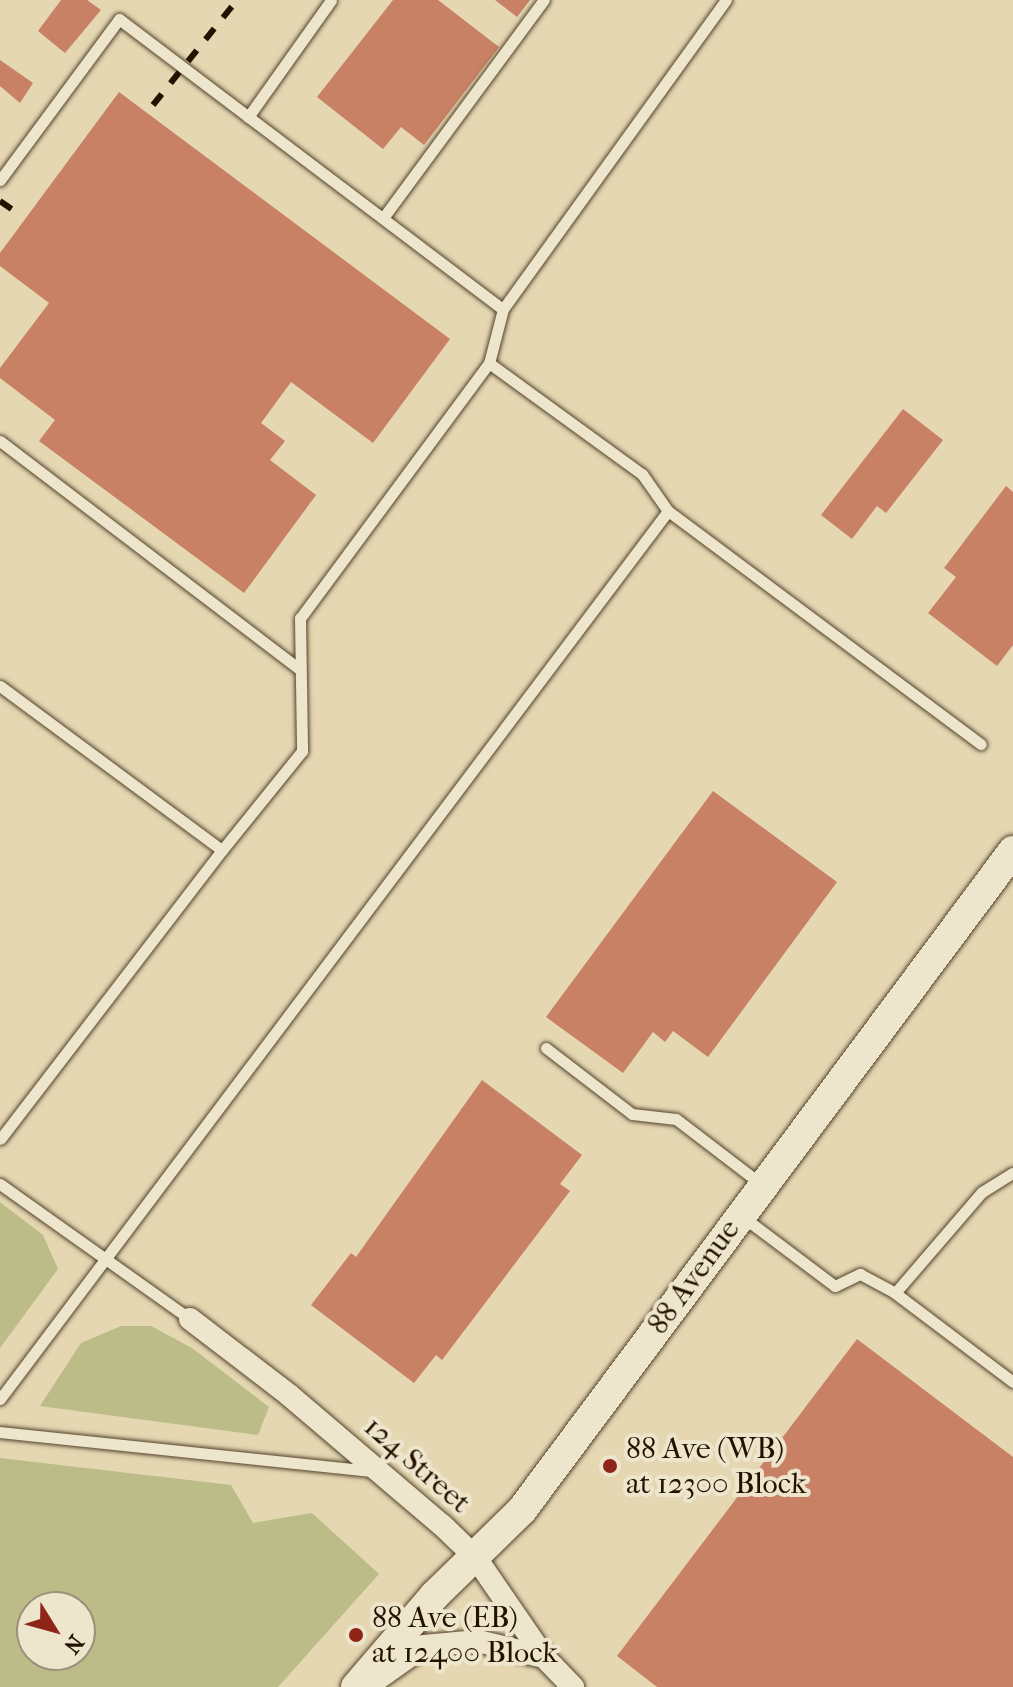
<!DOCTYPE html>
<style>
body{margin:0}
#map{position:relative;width:1013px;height:1687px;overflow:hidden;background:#e4d7b1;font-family:"IM FELL French Canon",serif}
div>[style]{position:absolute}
.green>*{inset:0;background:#bbbc87}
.building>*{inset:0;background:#c88165}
.roads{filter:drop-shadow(0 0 2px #54422c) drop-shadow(0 0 2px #54422c)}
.service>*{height:11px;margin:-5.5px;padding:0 5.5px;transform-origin:5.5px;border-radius:5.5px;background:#ede5cc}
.minor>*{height:22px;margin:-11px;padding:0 11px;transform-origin:11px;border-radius:11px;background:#ede5cc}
.secondary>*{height:30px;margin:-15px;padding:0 15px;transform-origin:15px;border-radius:15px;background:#ede5cc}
.rail>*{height:6px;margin-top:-3px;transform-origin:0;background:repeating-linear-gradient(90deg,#241100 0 14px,transparent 0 28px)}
.dots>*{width:22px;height:22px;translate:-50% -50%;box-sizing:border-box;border:4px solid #ede5cc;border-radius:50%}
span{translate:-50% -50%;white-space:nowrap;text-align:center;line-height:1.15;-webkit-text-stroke:8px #ede5cc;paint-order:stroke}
.street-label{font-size:30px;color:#241100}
.poi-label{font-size:30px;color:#241100}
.left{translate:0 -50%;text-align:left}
.north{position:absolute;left:16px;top:1591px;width:80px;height:80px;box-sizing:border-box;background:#ede5cc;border:2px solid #9d907a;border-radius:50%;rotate:127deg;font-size:22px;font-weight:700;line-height:32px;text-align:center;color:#241100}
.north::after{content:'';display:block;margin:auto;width:28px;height:36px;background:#8f2418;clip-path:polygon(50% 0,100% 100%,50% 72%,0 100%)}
</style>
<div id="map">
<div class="green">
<div style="clip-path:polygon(0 1202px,43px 1235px,58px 1269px,0 1348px)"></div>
<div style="clip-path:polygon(121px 1326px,151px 1326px,192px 1348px,269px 1407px,258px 1435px,40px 1406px,81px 1343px)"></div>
<div style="clip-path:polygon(evenodd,0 1458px,231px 1485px,253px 1523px,312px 1513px,379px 1574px,278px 1687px,0 1687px,0 1458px,32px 1607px,80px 1607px,80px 1655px,32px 1655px,32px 1607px)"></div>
</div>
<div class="building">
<div style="clip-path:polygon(61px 0,87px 0,101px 10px,65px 53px,38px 31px)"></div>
<div style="clip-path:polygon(393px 0,438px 0,499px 47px,424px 145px,401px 127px,383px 149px,317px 97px)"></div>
<div style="clip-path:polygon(495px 0,530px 0,517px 17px)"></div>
<div style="clip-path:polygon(0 60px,33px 83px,20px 103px,0 86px)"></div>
<div style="clip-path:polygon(119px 92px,450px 339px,373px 443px,291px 382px,261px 423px,285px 441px,270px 460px,316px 495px,244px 593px,39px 441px,55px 420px,0 378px,0 368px,49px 303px,0 266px,0 253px)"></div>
<div style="clip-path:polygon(903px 409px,943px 440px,886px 513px,877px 506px,852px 539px,821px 515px)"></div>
<div style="clip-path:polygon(1006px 486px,1013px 492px,1013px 645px,997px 666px,928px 613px,956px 577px,944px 568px)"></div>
<div style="clip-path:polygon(713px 791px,837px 882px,708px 1057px,673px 1031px,665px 1042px,653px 1032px,623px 1073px,546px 1017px)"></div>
<div style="clip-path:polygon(482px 1080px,582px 1155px,560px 1184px,570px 1191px,442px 1360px,436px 1355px,414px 1383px,311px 1305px,351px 1253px,356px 1257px)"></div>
<div style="clip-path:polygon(857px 1339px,1013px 1457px,1013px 1687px,657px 1687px,617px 1656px)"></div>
</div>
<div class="roads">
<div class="service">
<div style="left:248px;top:117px;width:143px;rotate:-54.6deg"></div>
<div style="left:0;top:180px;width:200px;rotate:-53.5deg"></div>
<div style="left:119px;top:19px;width:481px;rotate:37.1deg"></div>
<div style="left:503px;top:309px;width:56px;rotate:104.5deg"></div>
<div style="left:489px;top:363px;width:317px;rotate:126.5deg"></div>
<div style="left:300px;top:618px;width:133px;rotate:89.1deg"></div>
<div style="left:302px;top:751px;width:127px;rotate:128.9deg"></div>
<div style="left:383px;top:218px;width:271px;rotate:-53.6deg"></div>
<div style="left:503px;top:309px;width:381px;rotate:-54.2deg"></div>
<div style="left:489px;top:363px;width:189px;rotate:36deg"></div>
<div style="left:642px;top:474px;width:45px;rotate:54.9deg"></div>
<div style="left:0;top:441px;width:375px;rotate:37.3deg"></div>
<div style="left:0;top:686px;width:276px;rotate:36.5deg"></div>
<div style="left:222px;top:850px;width:364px;rotate:127.5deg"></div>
<div style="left:546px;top:1048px;width:108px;rotate:37.5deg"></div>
<div style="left:632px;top:1114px;width:44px;rotate:6.5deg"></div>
<div style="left:676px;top:1119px;width:107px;rotate:37.4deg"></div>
<div style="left:0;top:1184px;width:233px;rotate:35.4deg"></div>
<div style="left:743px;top:1217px;width:115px;rotate:36.9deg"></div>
<div style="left:835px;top:1286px;width:28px;rotate:-26deg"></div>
<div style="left:860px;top:1274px;width:40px;rotate:28deg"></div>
<div style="left:895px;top:1293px;width:148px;rotate:37deg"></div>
<div style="left:895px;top:1293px;width:133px;rotate:-49.3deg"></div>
<div style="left:982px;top:1192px;width:36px;rotate:-32deg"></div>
<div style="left:0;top:1399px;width:1111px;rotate:-53.05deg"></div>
<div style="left:668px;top:511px;width:390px;rotate:36.7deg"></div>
<div style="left:0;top:1432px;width:375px;rotate:6deg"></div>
</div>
<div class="minor">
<div style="left:190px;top:1319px;width:125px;rotate:37.5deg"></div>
<div style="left:289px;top:1395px;width:201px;rotate:40.4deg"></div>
<div style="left:442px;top:1525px;width:47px;rotate:44.1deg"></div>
<div style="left:476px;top:1558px;width:120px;rotate:55.5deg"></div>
<div style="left:544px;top:1657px;width:42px;rotate:46deg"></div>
<div style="left:369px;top:1685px;width:67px;rotate:-35.3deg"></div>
<div style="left:424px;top:1646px;width:54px;rotate:-5.3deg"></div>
<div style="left:478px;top:1641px;width:68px;rotate:13.6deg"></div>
</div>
<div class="secondary">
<div style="left:356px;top:1687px;width:120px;rotate:-49.4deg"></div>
<div style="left:434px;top:1596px;width:123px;rotate:-44.3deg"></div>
<div style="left:522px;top:1510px;width:822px;rotate:-53.31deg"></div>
</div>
</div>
<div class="rail">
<div style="left:153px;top:105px;width:134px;rotate:-51.3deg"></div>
<div style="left:0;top:201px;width:21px;rotate:35deg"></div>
</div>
<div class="dots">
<div style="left:610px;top:1466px;background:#8f2418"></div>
<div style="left:356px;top:1635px;background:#8f2418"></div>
</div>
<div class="street-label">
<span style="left:694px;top:1277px;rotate:-54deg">88 Avenue</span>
<span style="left:417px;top:1465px;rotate:41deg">124 Street</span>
</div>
<div class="poi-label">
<span class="left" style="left:626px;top:1466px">88 Ave (WB)<br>at 12300 Block</span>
<span class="left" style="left:372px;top:1635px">88 Ave (EB)<br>at 12400 Block</span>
</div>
<div class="north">N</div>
</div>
